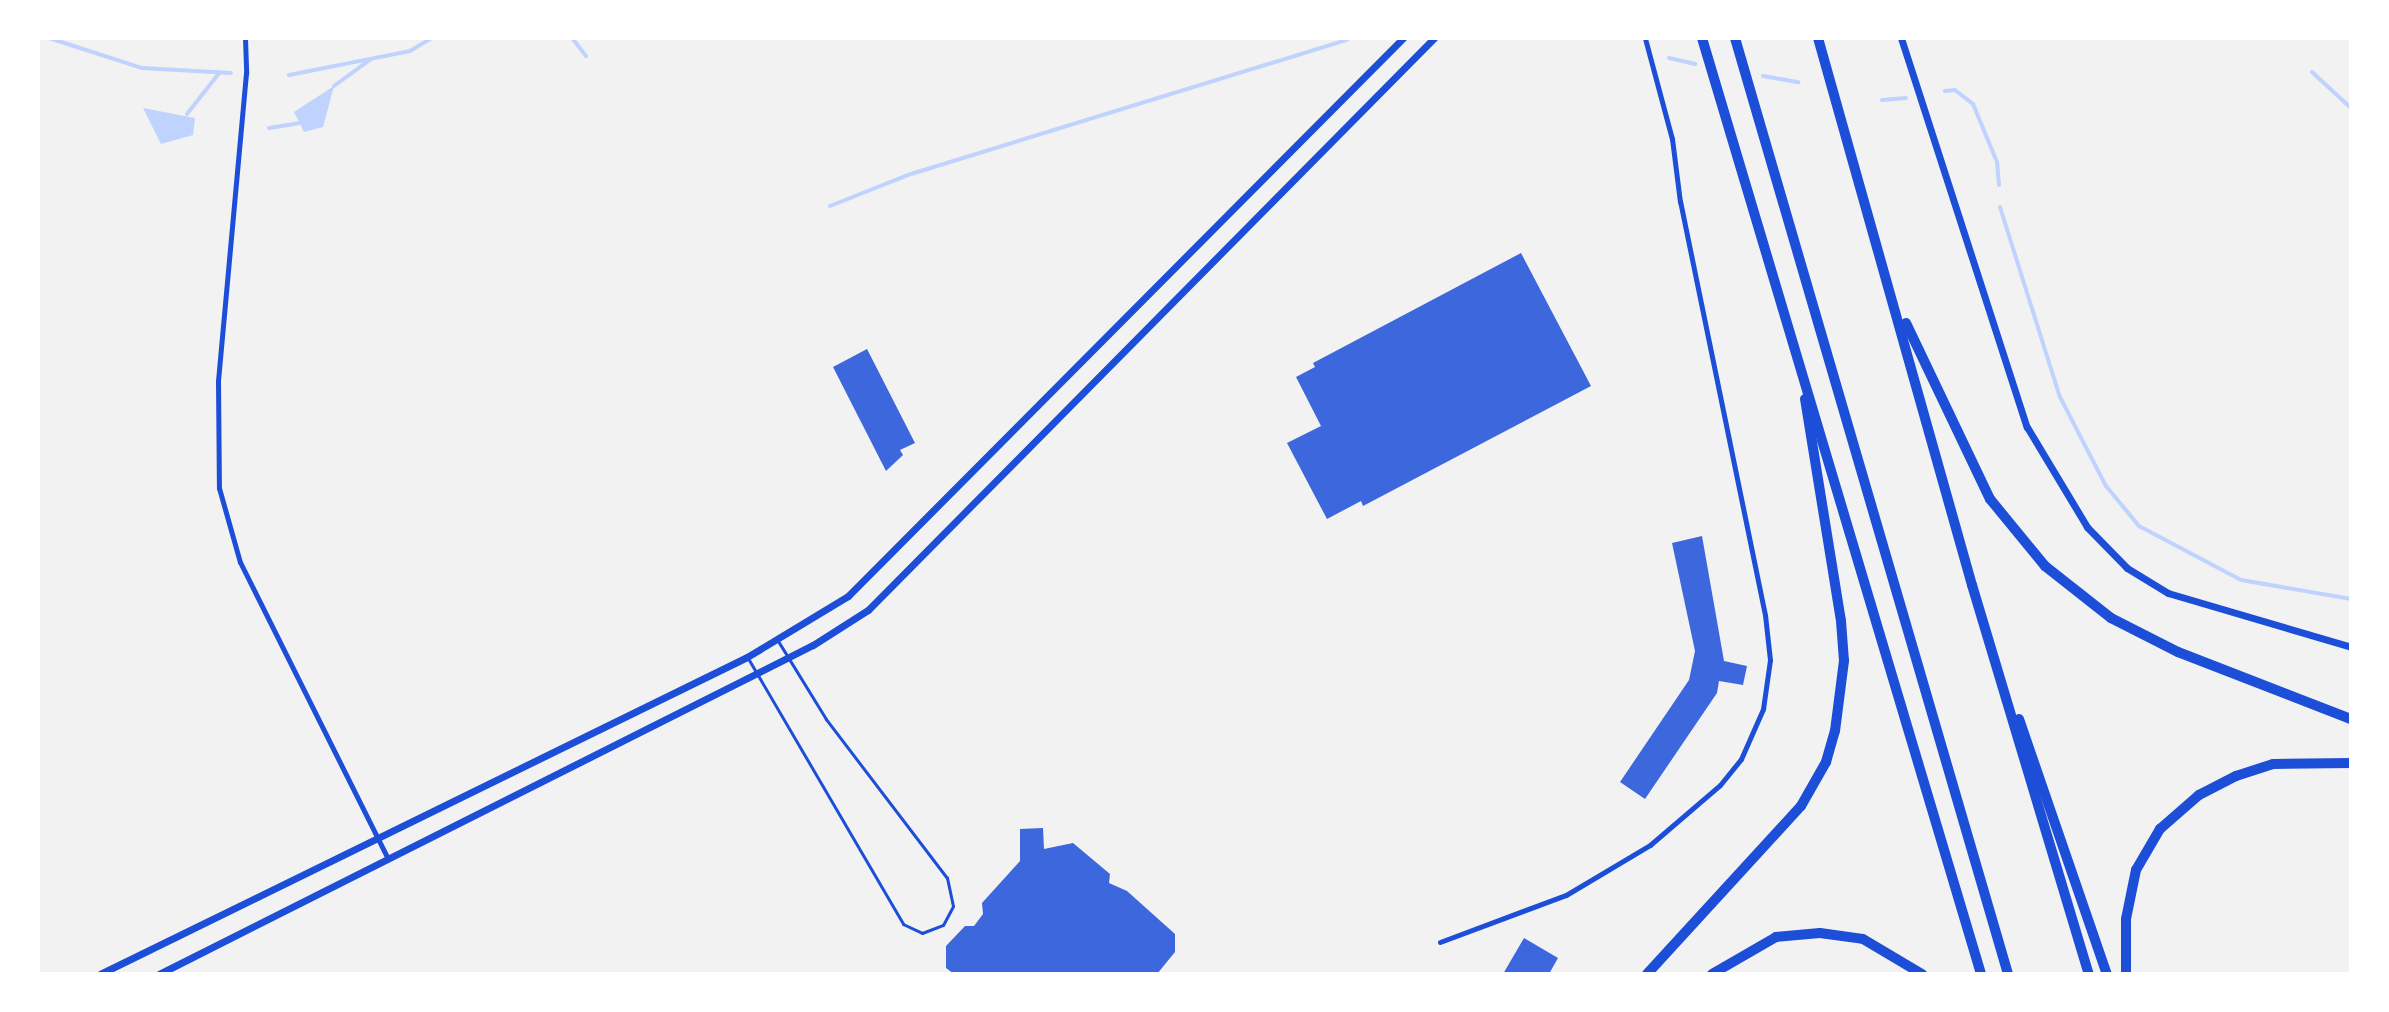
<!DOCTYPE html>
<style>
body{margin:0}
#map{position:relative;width:2389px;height:1012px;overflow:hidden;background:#f2f2f2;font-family:"Work Sans",sans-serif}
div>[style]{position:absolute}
.water>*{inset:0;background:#bfd3fe}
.stream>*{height:4px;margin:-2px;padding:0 2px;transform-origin:2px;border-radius:2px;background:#bfd3fe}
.building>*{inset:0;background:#3d67dc}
.service>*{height:3px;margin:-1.5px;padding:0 1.5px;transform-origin:1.5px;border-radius:1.5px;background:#1d4ed8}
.minor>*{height:5px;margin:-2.5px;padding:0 2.5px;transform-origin:2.5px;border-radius:2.5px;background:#1d4ed8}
.tertiary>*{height:7px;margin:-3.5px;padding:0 3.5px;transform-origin:3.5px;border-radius:3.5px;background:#1d4ed8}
.motorway>*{height:10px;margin:-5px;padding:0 5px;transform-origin:5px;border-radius:5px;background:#1d4ed8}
span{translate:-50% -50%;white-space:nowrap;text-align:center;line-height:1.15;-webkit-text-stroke:6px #fff;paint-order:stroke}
.frame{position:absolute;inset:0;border:40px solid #fff;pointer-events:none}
</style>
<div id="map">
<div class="water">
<div style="clip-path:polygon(334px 86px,323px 127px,304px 132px,294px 112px)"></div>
<div style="clip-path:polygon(143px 108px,195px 118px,193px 135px,161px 144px)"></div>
</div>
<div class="stream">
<div style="left:49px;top:38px;width:98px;rotate:17.9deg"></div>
<div style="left:142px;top:68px;width:89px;rotate:3.2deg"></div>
<div style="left:572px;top:38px;width:23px;rotate:52deg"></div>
<div style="left:1669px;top:58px;width:27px;rotate:13deg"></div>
<div style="left:2312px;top:72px;width:53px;rotate:42.7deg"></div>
<div style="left:289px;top:75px;width:123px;rotate:-11.2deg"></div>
<div style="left:410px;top:51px;width:26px;rotate:-31deg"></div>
<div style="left:1763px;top:76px;width:36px;rotate:10deg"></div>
<div style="left:334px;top:86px;width:46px;rotate:-36.1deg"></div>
<div style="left:1945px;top:91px;width:10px;rotate:-6deg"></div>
<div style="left:1955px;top:90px;width:23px;rotate:38deg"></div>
<div style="left:1973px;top:104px;width:63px;rotate:67.5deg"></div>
<div style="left:1997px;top:162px;width:23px;rotate:85deg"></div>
<div style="left:1882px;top:100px;width:24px;rotate:-5deg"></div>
<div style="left:187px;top:114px;width:53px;rotate:-51.8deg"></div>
<div style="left:269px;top:128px;width:30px;rotate:-9deg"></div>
<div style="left:830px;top:206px;width:87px;rotate:-21.6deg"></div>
<div style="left:911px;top:174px;width:456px;rotate:-17.1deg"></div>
<div style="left:2000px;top:207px;width:199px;rotate:72.5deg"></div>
<div style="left:2060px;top:397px;width:100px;rotate:62.7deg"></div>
<div style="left:2106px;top:486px;width:52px;rotate:50.5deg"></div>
<div style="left:2139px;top:526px;width:115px;rotate:27.9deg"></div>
<div style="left:2241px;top:580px;width:112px;rotate:9.8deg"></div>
</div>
<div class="building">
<div style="clip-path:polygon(1521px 253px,1591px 386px,1363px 506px,1361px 501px,1327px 519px,1287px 443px,1321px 426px,1296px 377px,1315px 367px,1313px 363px)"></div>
<div style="clip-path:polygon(867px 349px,915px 443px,900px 450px,903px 455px,886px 471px,833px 367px)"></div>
<div style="clip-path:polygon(1702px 536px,1724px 661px,1747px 666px,1743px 685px,1719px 681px,1717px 693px,1645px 799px,1620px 782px,1689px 680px,1695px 651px,1672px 543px)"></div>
<div style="clip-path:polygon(1043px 828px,1044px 849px,1073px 843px,1110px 874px,1109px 883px,1127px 891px,1175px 934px,1175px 952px,1157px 974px,954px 974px,946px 968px,946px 946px,965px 926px,974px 926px,983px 914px,982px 903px,1020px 861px,1020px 829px)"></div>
<div style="clip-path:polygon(1524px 938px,1558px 958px,1549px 974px,1503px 974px)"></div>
</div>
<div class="service">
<div style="left:749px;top:660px;width:306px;rotate:59.7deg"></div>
<div style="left:903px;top:924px;width:21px;rotate:25deg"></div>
<div style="left:922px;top:933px;width:22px;rotate:-21deg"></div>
<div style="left:943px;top:925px;width:21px;rotate:-62deg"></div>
<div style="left:953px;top:906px;width:29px;rotate:-102deg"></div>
<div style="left:947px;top:878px;width:200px;rotate:-127.3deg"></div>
<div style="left:826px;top:719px;width:92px;rotate:-121.6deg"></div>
</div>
<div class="minor">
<div style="left:245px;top:38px;width:35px;rotate:88deg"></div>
<div style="left:246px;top:73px;width:309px;rotate:95.2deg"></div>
<div style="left:218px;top:381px;width:107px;rotate:89.5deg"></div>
<div style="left:219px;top:488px;width:77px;rotate:74.2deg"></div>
<div style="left:240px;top:562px;width:332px;rotate:63.5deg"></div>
<div style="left:1440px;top:942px;width:134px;rotate:-20.5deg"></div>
<div style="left:1566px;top:895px;width:98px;rotate:-30.8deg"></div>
<div style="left:1650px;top:845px;width:92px;rotate:-40.6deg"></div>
<div style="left:1720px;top:785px;width:33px;rotate:-51deg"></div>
<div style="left:1741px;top:759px;width:55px;rotate:-66.3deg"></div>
<div style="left:1763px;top:709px;width:49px;rotate:-81.9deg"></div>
<div style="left:1770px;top:660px;width:45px;rotate:-96.3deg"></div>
<div style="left:1765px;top:615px;width:422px;rotate:-101.6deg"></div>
<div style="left:1680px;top:202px;width:64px;rotate:-97.2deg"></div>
<div style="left:1672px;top:139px;width:105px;rotate:-105deg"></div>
</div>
<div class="tertiary">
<div style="left:1901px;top:38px;width:409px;rotate:72.1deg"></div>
<div style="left:2027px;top:427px;width:117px;rotate:59deg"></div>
<div style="left:2087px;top:527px;width:57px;rotate:45.7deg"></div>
<div style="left:2127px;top:568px;width:48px;rotate:31.4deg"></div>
<div style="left:2168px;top:593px;width:191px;rotate:16.4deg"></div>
<div style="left:100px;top:974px;width:720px;rotate:-26.1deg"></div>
<div style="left:747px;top:657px;width:118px;rotate:-31.1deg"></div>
<div style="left:848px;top:596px;width:787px;rotate:-45.15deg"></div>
<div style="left:159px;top:974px;width:732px;rotate:-26.71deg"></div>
<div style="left:813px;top:645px;width:65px;rotate:-32.5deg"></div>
<div style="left:868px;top:610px;width:805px;rotate:-45.3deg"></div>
</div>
<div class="motorway">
<div style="left:1702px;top:38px;width:977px;rotate:73.4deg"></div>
<div style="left:1735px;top:38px;width:975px;rotate:73.74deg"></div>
<div style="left:1818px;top:38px;width:568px;rotate:74.28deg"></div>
<div style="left:1972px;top:585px;width:406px;rotate:73.3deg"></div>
<div style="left:1906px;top:323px;width:195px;rotate:64.5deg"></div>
<div style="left:1990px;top:499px;width:87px;rotate:50.6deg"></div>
<div style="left:2045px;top:566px;width:84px;rotate:38.2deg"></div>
<div style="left:2111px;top:618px;width:75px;rotate:26.9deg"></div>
<div style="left:2178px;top:652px;width:186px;rotate:21.2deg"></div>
<div style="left:2019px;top:719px;width:270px;rotate:71deg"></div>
<div style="left:1647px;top:974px;width:228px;rotate:-47.5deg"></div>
<div style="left:1801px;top:806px;width:51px;rotate:-60.4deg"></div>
<div style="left:1826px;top:762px;width:32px;rotate:-74deg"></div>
<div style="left:1835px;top:731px;width:71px;rotate:-82.7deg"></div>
<div style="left:1844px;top:661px;width:40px;rotate:-94.3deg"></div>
<div style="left:1841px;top:621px;width:225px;rotate:-99.2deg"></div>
<div style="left:1712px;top:974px;width:74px;rotate:-30deg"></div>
<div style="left:1776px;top:937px;width:44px;rotate:-5.2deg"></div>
<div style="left:1820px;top:933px;width:43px;rotate:7.9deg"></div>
<div style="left:1863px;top:939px;width:69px;rotate:30.7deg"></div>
<div style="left:2126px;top:974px;width:55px;rotate:-90deg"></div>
<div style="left:2126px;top:919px;width:50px;rotate:-78.5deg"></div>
<div style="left:2136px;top:870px;width:48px;rotate:-59.7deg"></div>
<div style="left:2160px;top:829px;width:52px;rotate:-41.1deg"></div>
<div style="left:2199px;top:795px;width:42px;rotate:-27.2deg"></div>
<div style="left:2236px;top:776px;width:39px;rotate:-18deg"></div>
<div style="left:2273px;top:764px;width:78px;rotate:-0.7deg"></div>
</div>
<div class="frame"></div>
</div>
